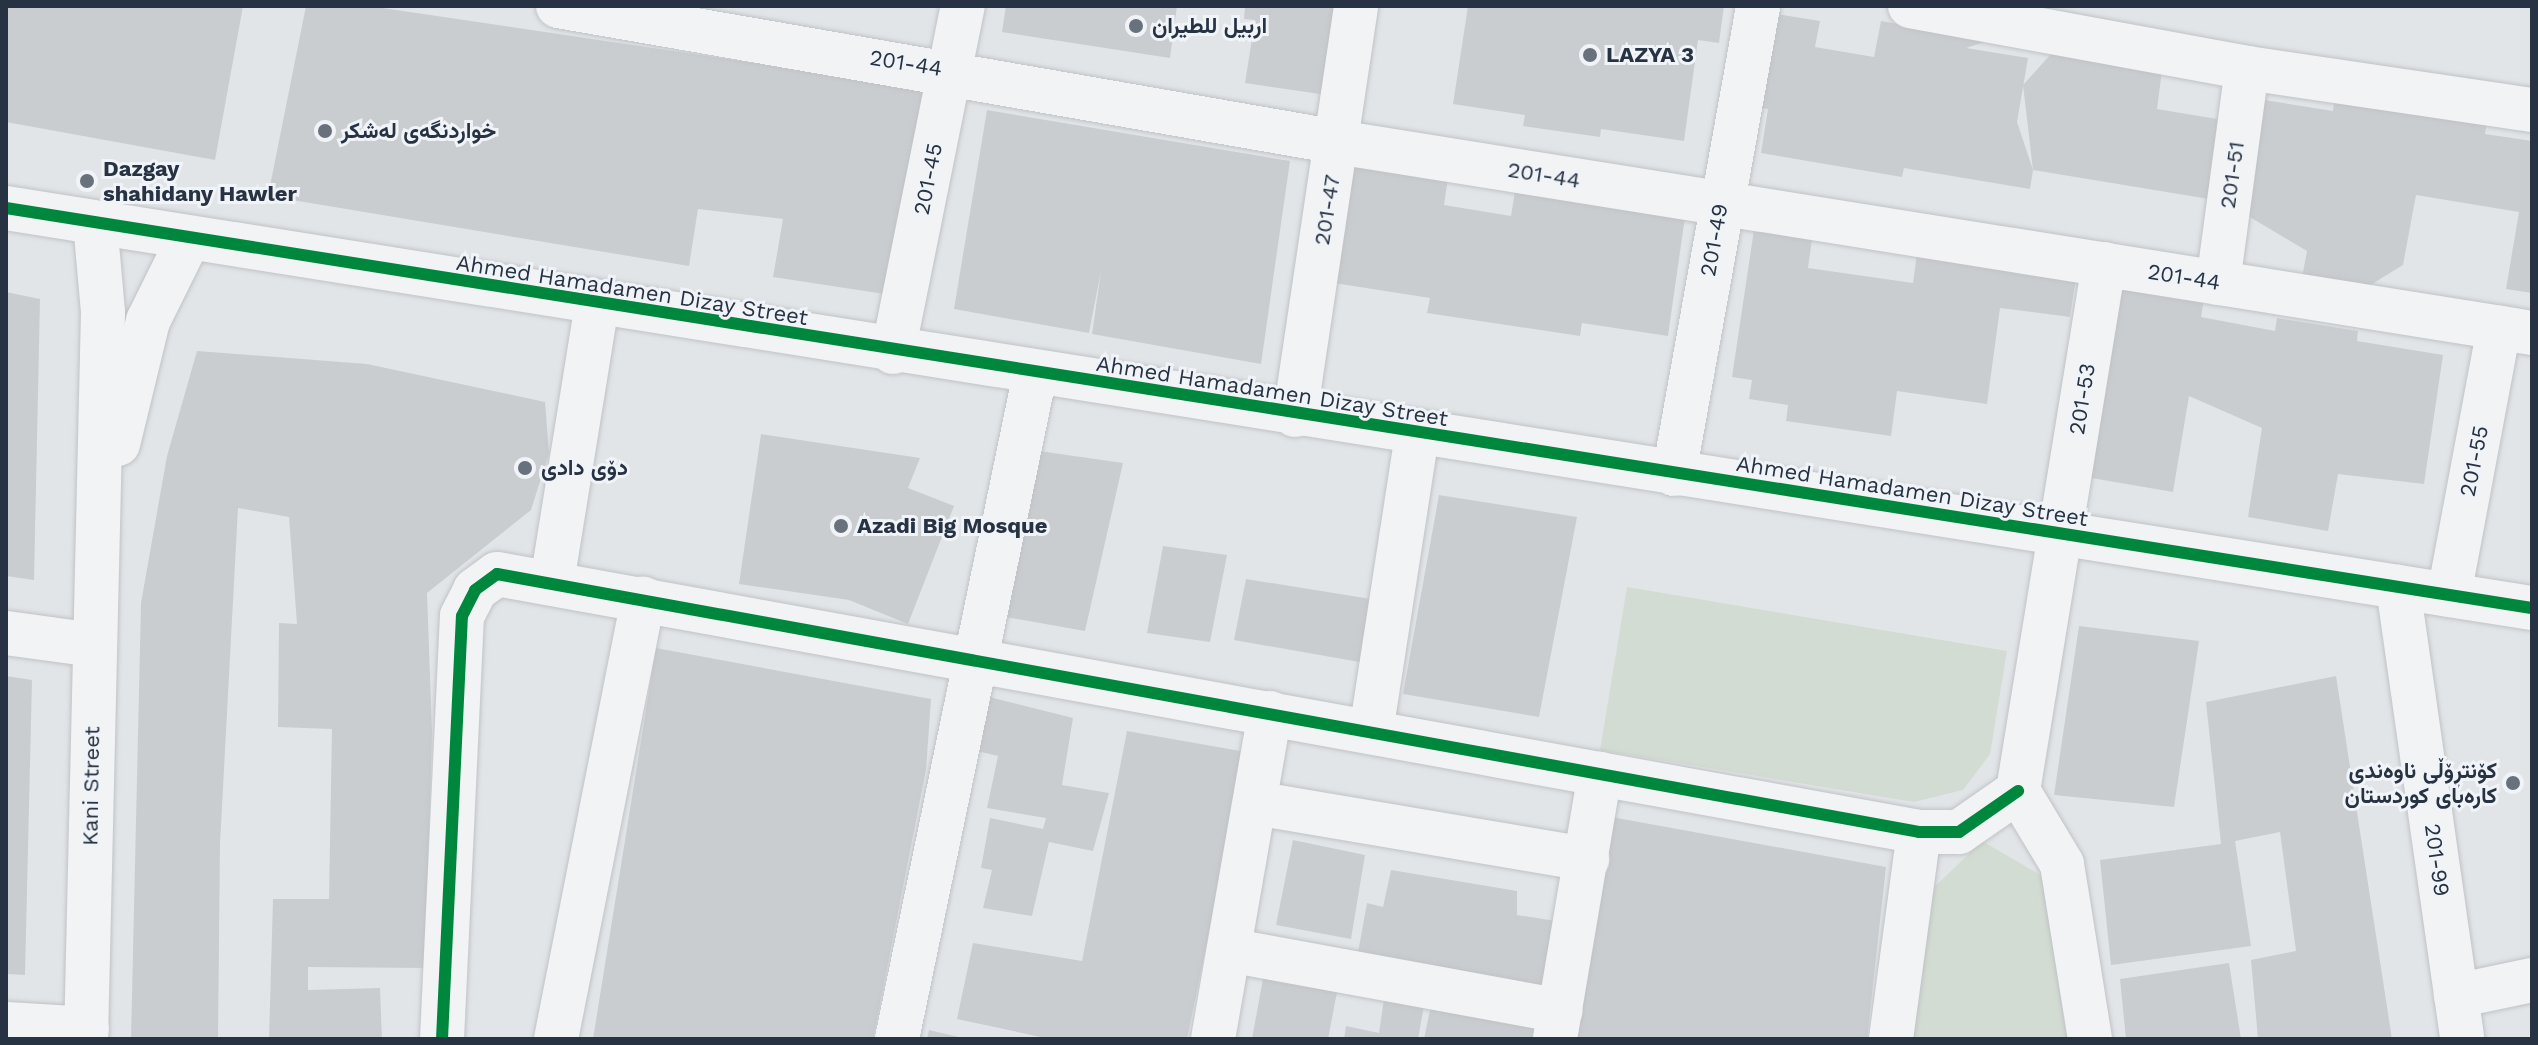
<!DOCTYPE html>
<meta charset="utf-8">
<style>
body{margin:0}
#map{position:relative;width:2538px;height:1045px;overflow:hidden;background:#e2e5e8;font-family:"Work Sans",Vazirmatn,sans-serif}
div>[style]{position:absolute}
.green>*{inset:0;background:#d3dcd2}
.building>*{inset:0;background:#cacdd0}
.roads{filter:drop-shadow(0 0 2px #c0c3c6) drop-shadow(0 0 2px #c0c3c6)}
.minor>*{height:44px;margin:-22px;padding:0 22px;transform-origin:22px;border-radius:22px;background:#f2f3f4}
.cycleway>*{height:12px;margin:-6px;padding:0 6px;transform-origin:6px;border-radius:6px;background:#00873e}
.dots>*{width:22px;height:22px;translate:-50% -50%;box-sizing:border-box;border:4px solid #f0f3f7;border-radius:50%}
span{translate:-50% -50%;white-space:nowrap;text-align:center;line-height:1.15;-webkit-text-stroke:6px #f0f3f7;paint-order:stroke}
.poi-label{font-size:22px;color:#273242;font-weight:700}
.left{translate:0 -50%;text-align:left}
.right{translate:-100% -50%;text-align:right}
.street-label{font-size:22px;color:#273242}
.frame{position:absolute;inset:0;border:8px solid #273242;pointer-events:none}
</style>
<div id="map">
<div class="green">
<div style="clip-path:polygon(1627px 587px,2007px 651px,1990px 754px,1963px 790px,1914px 802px,1600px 750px)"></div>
<div style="clip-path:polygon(1982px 841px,2042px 876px,2067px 1039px,1904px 1039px,1920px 901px)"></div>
</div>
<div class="building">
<div style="clip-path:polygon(6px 6px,243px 6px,215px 160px,6px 122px)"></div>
<div style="clip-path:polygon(306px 6px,369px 6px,930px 89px,891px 295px,773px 277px,783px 219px,698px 209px,689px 266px,268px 196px)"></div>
<div style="clip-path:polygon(1006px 6px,1177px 6px,1170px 58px,1002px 32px)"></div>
<div style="clip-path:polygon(1245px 6px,1340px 6px,1327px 95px,1245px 83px,1255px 20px,1244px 19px)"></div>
<div style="clip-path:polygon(1468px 6px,1724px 6px,1719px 43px,1698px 40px,1684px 141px,1601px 129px,1600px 137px,1523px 126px,1525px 115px,1453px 104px)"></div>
<div style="clip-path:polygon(1777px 14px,1820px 21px,1815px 47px,1874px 57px,1881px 21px,1991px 40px,1966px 48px,2028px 58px,2017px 122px,2033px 170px,2030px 189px,1904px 168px,1902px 177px,1761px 153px,1768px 109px,1761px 108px)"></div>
<div style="clip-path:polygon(2052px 53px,2162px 71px,2157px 109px,2229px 121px,2215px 200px,2033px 170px,2023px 85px)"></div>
<div style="clip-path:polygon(2335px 95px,2487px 123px,2485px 134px,2532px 141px,2532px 293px,2506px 289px,2519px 212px,2416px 195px,2403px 265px,2364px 289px,2302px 278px,2307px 251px,2233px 207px,2252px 98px,2333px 111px)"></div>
<div style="clip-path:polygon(987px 110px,1290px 161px,1261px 364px,1092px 334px,1101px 271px,1089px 333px,954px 309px)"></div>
<div style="clip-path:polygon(1353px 164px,1448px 178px,1444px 205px,1511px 216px,1516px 185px,1686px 210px,1668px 336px,1582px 323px,1580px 336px,1427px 313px,1430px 298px,1334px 283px)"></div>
<div style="clip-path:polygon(1755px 223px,1813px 232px,1808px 268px,1913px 283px,1919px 240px,2078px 264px,2070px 317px,2000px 308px,1987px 404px,1897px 391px,1891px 436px,1786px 421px,1788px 405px,1749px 399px,1752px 380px,1732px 377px)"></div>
<div style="clip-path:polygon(2112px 278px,2205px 293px,2201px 317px,2275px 331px,2277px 318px,2358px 331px,2357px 341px,2443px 355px,2424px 484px,2338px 474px,2328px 531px,2248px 517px,2262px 428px,2189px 396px,2173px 492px,2080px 476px)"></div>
<div style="clip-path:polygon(6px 292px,40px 299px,34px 580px,6px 576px)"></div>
<div style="clip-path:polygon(197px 351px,367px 364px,545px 402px,549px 453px,531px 510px,427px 593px,432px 732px,425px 968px,308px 967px,308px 990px,380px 988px,382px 1039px,269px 1039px,273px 899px,329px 899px,332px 729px,278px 727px,279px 623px,297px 624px,289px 517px,238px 508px,220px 844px,218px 1039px,131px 1039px,141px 603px,167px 456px)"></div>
<div style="clip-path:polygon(761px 434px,920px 458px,908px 488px,954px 506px,908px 624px,849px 600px,739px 584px)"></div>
<div style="clip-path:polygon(1032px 450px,1123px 463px,1085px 631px,1000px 616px)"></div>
<div style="clip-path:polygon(1439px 495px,1577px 517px,1539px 717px,1403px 694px)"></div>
<div style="clip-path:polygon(1163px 546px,1227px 555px,1210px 642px,1147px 633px)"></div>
<div style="clip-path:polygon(1246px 579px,1377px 600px,1365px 663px,1234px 640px)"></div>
<div style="clip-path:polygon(2079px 626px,2199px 641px,2174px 807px,2054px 795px)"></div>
<div style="clip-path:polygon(656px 648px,931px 699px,926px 770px,873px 1039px,593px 1039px)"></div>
<div style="clip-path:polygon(6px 676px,32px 680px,25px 975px,6px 974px)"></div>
<div style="clip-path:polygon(2336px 676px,2392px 1039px,2258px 1039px,2251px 960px,2296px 951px,2280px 832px,2235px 841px,2251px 946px,2111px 965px,2100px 860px,2221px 844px,2206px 702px)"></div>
<div style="clip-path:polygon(989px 697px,1073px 718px,1062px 785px,1109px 793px,1093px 851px,1049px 842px,1032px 916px,983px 908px,992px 870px,981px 868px,990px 818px,1043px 829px,1046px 818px,987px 808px,998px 756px,977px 751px)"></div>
<div style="clip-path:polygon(1127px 731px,1246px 752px,1187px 1039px,1050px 1039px,957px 1019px,973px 943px,1082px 961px)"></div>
<div style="clip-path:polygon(1606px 816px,1886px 867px,1867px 1039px,1571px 1039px)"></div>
<div style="clip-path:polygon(1293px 840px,1365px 855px,1351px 939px,1276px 925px)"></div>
<div style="clip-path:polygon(1391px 870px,1517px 891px,1517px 915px,1556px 921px,1547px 993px,1357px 958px,1367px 903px,1383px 907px)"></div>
<div style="clip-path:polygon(2229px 963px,2241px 1039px,2126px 1039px,2120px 979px)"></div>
<div style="clip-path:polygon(1264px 973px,1338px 987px,1328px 1039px,1252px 1039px)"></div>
<div style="clip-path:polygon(1385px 992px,1425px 1000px,1418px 1039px,1344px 1039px,1346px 1026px,1379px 1033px)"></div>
<div style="clip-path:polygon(1431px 1005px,1534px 1023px,1532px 1039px,1424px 1039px)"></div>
<div style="clip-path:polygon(929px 1030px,963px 1038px,962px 1039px,927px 1039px)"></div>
</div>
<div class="roads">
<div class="minor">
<div style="left:558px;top:6px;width:791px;rotate:9.9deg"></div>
<div style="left:1337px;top:142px;width:1210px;rotate:9.08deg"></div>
<div style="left:1910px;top:6px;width:343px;rotate:10.4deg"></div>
<div style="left:2247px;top:68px;width:288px;rotate:8.4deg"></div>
<div style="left:6px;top:208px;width:2557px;rotate:9deg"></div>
<div style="left:2218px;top:283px;width:217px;rotate:-82.3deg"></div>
<div style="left:893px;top:352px;width:353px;rotate:-78.6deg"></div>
<div style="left:1295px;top:415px;width:414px;rotate:-81.5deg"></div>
<div style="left:118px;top:444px;width:127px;rotate:-76.3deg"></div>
<div style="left:148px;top:321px;width:93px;rotate:-63.7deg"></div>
<div style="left:1674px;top:474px;width:475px;rotate:-79.8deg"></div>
<div style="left:552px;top:582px;width:281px;rotate:-80.8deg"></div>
<div style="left:2398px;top:587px;width:457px;rotate:81.9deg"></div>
<div style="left:2449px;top:595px;width:272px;rotate:-79.4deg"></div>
<div style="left:6px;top:633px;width:89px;rotate:7.8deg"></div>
<div style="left:1371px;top:732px;width:302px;rotate:-81.2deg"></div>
<div style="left:1255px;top:803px;width:337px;rotate:9.6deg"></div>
<div style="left:1229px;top:950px;width:337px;rotate:10.4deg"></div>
<div style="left:2456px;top:996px;width:78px;rotate:-11.9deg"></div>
<div style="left:6px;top:1024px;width:81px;rotate:3.5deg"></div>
<div style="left:86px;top:1039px;width:727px;rotate:-88.66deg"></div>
<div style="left:103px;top:312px;width:89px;rotate:-95.1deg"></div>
<div style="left:442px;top:1039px;width:423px;rotate:-87.3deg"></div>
<div style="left:462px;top:616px;width:29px;rotate:-63deg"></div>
<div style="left:475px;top:590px;width:27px;rotate:-36deg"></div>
<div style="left:497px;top:574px;width:1445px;rotate:10.28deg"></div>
<div style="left:1919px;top:832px;width:40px"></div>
<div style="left:1959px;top:832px;width:72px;rotate:-34.8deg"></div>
<div style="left:556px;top:1039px;width:449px;rotate:-78.8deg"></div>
<div style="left:897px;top:1039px;width:679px;rotate:-78.28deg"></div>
<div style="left:1213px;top:1039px;width:331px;rotate:-80.1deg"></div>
<div style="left:1555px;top:1039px;width:269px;rotate:-80.4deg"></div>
<div style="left:1891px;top:1039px;width:209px;rotate:-82.3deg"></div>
<div style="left:2090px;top:1039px;width:177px;rotate:-99.1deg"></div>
<div style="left:2062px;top:864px;width:85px;rotate:-121.1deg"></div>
<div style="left:2018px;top:791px;width:534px;rotate:-80.73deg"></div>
</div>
</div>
<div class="cycleway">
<div style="left:6px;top:208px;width:2557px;rotate:9deg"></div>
<div style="left:442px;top:1039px;width:423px;rotate:-87.3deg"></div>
<div style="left:462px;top:616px;width:29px;rotate:-63deg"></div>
<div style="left:475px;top:590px;width:27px;rotate:-36deg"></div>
<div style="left:497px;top:574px;width:1445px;rotate:10.28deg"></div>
<div style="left:1919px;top:832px;width:40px"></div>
<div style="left:1959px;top:832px;width:72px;rotate:-34.8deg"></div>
</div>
<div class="dots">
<div style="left:1136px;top:26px;background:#68717c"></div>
<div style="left:1590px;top:55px;background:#68717c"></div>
<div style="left:325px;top:131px;background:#68717c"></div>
<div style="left:87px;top:181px;background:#68717c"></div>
<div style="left:525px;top:468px;background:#68717c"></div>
<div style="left:841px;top:526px;background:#68717c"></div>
<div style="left:2513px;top:783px;background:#68717c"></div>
</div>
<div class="poi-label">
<span class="left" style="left:1152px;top:26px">اربيل للطيران</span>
<span class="left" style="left:1606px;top:55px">LAZYA 3</span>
<span class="left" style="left:341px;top:131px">خواردنگەی لەشکر</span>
<span class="left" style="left:103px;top:181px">Dazgay<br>shahidany Hawler</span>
<span class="left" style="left:541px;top:468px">دۆى دادى</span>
<span class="left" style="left:857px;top:526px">Azadi Big Mosque</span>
<span class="right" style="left:2497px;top:783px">کۆنتڕۆڵی ناوەندی<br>کارەبای کوردستان</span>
</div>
<div class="street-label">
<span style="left:906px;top:63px;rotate:9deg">201-44</span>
<span style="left:1544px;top:175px;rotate:9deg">201-44</span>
<span style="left:2232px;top:175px;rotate:-82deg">201-51</span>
<span style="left:928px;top:179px;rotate:-79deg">201-45</span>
<span style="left:1327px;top:210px;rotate:-81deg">201-47</span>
<span style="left:1714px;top:240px;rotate:-80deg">201-49</span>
<span style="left:2184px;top:277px;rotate:9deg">201-44</span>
<span style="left:632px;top:290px;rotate:9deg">Ahmed Hamadamen Dizay Street</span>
<span style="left:1272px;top:391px;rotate:9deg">Ahmed Hamadamen Dizay Street</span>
<span style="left:2082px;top:399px;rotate:-81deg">201-53</span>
<span style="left:2474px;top:461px;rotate:-79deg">201-55</span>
<span style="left:1912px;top:491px;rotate:9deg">Ahmed Hamadamen Dizay Street</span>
<span style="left:91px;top:786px;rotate:-89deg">Kani Street</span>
<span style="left:2437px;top:860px;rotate:82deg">201-99</span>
</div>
<div class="frame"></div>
</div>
